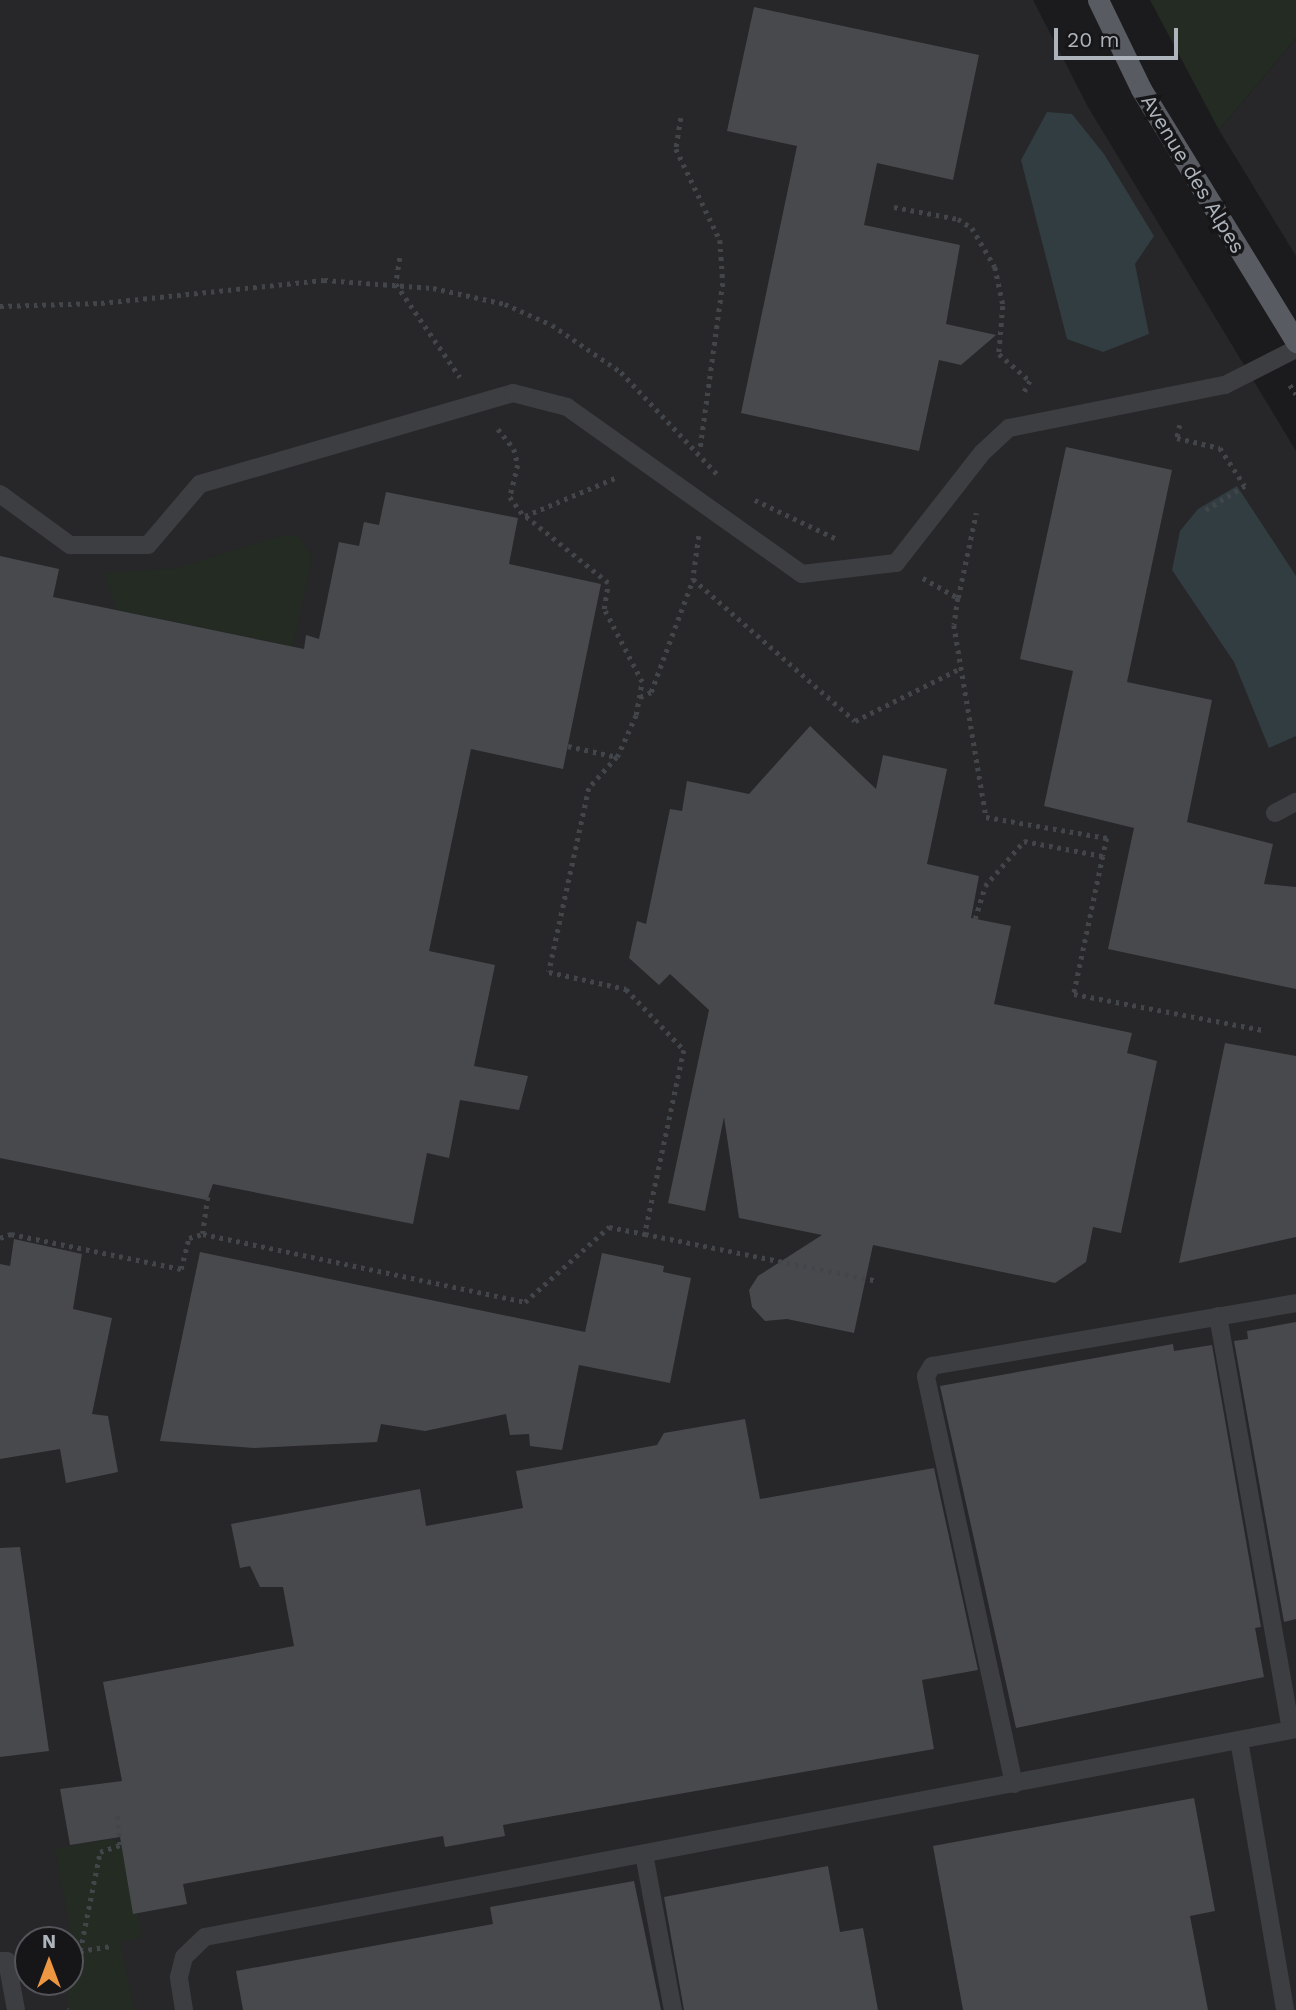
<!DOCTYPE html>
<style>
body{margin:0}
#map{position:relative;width:1296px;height:2010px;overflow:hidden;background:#1b1b1d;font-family:"Work Sans",sans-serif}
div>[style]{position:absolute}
.built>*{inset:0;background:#27272a}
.green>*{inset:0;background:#232b22}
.water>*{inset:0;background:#313d41}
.building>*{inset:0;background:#48494d}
.path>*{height:4.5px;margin-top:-2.25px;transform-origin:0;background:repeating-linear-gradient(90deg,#424549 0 3.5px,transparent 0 8.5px)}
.service>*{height:18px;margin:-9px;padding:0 9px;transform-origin:9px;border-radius:9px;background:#3c3e42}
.primary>*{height:21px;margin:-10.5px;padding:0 10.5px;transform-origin:10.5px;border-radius:10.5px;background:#585b61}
span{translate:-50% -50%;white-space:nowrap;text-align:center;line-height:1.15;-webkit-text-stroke:7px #161618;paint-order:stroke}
.street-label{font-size:21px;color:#aeb4bc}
.north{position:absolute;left:14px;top:1926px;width:70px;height:70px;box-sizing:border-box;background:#161618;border:2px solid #53555a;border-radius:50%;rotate:0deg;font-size:19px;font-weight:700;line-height:28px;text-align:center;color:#aeb4bc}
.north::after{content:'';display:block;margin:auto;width:24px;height:32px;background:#ee9742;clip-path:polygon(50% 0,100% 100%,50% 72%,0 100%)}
.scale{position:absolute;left:1054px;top:28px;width:124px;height:32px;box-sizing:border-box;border:4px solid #aeb4bc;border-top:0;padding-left:9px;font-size:21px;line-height:24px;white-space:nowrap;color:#aeb4bc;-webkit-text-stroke:5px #161618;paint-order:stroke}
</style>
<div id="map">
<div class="built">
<div style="clip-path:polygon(evenodd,0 0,1033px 0,1088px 107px,1296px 451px,1296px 2010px,0 2010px,0 0,28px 1940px,70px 1940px,70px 1982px,28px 1982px,28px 1940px)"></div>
<div style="clip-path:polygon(1296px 38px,1296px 256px,1219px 130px)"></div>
</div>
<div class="green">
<div style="clip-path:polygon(1150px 0,1296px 0,1296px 38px,1219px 130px)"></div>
<div style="clip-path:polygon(283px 535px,299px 536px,312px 557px,293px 646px,117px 610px,105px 573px,177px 568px)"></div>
<div style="clip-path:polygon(111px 1839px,126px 1847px,142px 1938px,120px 1941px,134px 2010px,69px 2010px,65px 1982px,70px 1982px,73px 1944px,55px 1849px)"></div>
</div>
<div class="water">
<div style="clip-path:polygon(1047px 112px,1072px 114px,1104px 154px,1154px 236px,1135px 264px,1149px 334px,1103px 352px,1067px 339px,1021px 160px)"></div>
<div style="clip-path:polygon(1237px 486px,1296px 576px,1296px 736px,1269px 748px,1234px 662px,1172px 570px,1180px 531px,1198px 509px)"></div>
</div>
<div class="building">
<div style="clip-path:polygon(754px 7px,979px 55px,953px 180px,877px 163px,864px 225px,960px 245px,946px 324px,996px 335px,961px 365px,939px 360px,919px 451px,741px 413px,797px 146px,727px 131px)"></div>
<div style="clip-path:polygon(1066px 447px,1172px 470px,1127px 682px,1212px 700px,1187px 822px,1273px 844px,1264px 884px,1296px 887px,1296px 989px,1108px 949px,1134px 828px,1044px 806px,1073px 671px,1020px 659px)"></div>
<div style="clip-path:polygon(386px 492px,518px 518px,509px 564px,601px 584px,563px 769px,471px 749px,429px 951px,495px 965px,474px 1066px,528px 1076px,519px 1110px,460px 1100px,449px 1158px,427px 1153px,413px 1224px,213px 1184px,207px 1200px,0 1158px,0 556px,59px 569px,53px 597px,304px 649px,306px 635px,319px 639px,339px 542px,359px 546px,364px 522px,379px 525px)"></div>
<div style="clip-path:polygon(810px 726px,876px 789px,883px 755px,947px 769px,927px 864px,979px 876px,971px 918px,1011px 926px,994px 1004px,1132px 1033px,1127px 1053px,1157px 1061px,1121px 1233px,1093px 1227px,1086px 1262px,1055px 1283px,873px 1245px,854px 1333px,787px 1319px,765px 1321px,752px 1307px,749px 1290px,758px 1276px,822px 1235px,739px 1218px,724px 1117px,705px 1211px,668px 1203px,709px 1010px,670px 974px,659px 985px,629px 958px,637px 921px,646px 924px,670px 809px,682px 811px,687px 781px,749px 794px)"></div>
<div style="clip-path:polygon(1225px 1043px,1296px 1056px,1296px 1237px,1179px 1263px)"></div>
<div style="clip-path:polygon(14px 1239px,82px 1254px,73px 1309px,112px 1318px,92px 1414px,108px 1416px,118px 1472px,66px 1483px,60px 1449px,0 1459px,0 1264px,10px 1266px)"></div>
<div style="clip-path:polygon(200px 1252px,585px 1332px,602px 1253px,664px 1266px,663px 1272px,691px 1278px,670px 1383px,579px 1365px,562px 1450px,530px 1446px,529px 1434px,510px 1435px,506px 1414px,425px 1431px,381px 1424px,377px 1442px,254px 1448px,160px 1441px)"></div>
<div style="clip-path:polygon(1296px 1322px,1296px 1619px,1284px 1622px,1234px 1341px,1248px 1339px,1247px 1331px)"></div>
<div style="clip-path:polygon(1173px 1344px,1174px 1351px,1212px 1345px,1261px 1627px,1255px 1628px,1264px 1677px,1016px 1728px,940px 1386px)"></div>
<div style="clip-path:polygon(745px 1419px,760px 1499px,934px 1468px,978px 1670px,922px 1680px,934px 1749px,503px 1825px,505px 1836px,445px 1847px,443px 1836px,183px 1884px,187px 1904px,133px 1914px,120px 1837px,70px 1845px,60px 1789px,122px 1781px,103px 1682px,294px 1646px,283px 1587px,260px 1587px,250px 1566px,240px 1568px,231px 1524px,420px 1489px,426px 1526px,523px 1508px,516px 1471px,657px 1445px,664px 1433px)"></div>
<div style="clip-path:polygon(20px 1547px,49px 1751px,0 1757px,0 1548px)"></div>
<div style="clip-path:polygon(1194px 1798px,1215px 1911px,1190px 1916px,1208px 2010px,963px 2010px,933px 1846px)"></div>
<div style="clip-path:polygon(828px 1866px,840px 1932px,863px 1928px,878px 2010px,684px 2010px,664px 1897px)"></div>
<div style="clip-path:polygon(634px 1881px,661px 2010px,243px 2010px,236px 1971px,493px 1924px,490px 1907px)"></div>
</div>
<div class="path">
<div style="left:681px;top:118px;width:31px;rotate:99deg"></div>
<div style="left:676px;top:149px;width:101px;rotate:64.2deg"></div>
<div style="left:720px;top:240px;width:43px;rotate:86deg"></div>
<div style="left:723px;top:283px;width:170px;rotate:97.8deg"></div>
<div style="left:894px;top:207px;width:65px;rotate:10.6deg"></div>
<div style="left:958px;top:219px;width:17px;rotate:33deg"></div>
<div style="left:972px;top:228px;width:45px;rotate:59.5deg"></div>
<div style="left:995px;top:267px;width:40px;rotate:78deg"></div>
<div style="left:1003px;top:306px;width:48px;rotate:94.8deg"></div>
<div style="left:999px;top:354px;width:41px;rotate:41.1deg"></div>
<div style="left:1030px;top:381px;width:16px;rotate:117deg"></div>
<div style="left:400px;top:258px;width:26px;rotate:99deg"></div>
<div style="left:396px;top:284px;width:113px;rotate:55.5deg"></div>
<div style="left:0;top:306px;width:101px;rotate:-1.7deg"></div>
<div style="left:101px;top:303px;width:224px;rotate:-5.9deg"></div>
<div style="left:324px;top:280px;width:109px;rotate:4.2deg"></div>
<div style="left:433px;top:288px;width:74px;rotate:12.5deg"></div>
<div style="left:505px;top:304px;width:51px;rotate:24.1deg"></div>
<div style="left:552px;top:325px;width:83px;rotate:34.3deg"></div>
<div style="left:621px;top:372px;width:143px;rotate:46.7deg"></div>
<div style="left:1290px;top:385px;width:11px;rotate:56deg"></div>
<div style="left:1180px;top:425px;width:13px;rotate:103deg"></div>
<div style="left:1177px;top:438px;width:44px;rotate:13.1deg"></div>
<div style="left:1220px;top:448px;width:45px;rotate:56.7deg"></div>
<div style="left:1245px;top:486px;width:47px;rotate:148deg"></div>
<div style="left:498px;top:429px;width:26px;rotate:51deg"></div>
<div style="left:514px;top:449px;width:16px;rotate:76deg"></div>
<div style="left:518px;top:465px;width:33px;rotate:104deg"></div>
<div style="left:510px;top:497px;width:24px;rotate:54deg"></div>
<div style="left:755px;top:500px;width:89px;rotate:25.4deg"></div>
<div style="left:699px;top:536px;width:43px;rotate:97.9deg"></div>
<div style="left:693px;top:579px;width:215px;rotate:41.2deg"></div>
<div style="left:855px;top:721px;width:119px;rotate:-26.6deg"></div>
<div style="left:923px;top:578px;width:40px;rotate:29.7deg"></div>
<div style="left:958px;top:598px;width:27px;rotate:98deg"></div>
<div style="left:954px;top:625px;width:195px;rotate:80.5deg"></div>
<div style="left:986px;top:817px;width:123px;rotate:9.8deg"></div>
<div style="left:1107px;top:838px;width:18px;rotate:103deg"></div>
<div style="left:958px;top:598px;width:87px;rotate:-78deg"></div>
<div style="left:640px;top:697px;width:12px;rotate:-24deg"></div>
<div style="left:651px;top:692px;width:121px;rotate:-69.6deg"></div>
<div style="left:568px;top:746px;width:50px;rotate:12.7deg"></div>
<div style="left:617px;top:757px;width:46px;rotate:-65.7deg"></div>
<div style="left:636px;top:715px;width:34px;rotate:-80deg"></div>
<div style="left:642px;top:682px;width:82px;rotate:-117.5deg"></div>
<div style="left:604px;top:609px;width:26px;rotate:-81deg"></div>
<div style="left:608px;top:583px;width:107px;rotate:-141.1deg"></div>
<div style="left:525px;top:516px;width:98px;rotate:-22.9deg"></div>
<div style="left:617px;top:757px;width:42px;rotate:132.1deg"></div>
<div style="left:589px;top:788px;width:188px;rotate:102.3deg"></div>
<div style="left:549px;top:972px;width:79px;rotate:12.4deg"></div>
<div style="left:626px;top:989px;width:84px;rotate:46.4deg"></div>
<div style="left:684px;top:1050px;width:188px;rotate:102deg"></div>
<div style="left:645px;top:1234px;width:234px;rotate:11.4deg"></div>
<div style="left:975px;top:919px;width:34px;rotate:-73deg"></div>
<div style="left:985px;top:886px;width:60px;rotate:-49.1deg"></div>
<div style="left:1024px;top:841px;width:80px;rotate:10.8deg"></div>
<div style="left:1103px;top:856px;width:141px;rotate:101.9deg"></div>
<div style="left:1074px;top:994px;width:191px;rotate:10.8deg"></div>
<div style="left:208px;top:1197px;width:37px;rotate:98deg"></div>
<div style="left:203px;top:1234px;width:329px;rotate:11.9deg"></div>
<div style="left:525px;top:1302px;width:113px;rotate:-41.8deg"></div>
<div style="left:609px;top:1227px;width:37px;rotate:11deg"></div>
<div style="left:0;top:1238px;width:12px;rotate:-20deg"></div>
<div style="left:11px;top:1234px;width:174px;rotate:11.6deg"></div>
<div style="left:181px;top:1269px;width:32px;rotate:-76deg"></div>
<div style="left:189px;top:1238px;width:15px;rotate:-16deg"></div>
<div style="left:80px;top:1951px;width:33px;rotate:-9deg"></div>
<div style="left:70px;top:1953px;width:10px;rotate:-11deg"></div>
<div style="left:80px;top:1951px;width:101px;rotate:-78.6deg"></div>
<div style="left:100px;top:1852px;width:21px;rotate:-19deg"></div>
<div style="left:120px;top:1845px;width:30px;rotate:-96deg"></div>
<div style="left:63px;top:1982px;width:6px;rotate:81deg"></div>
<div style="left:67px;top:2009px;width:1px;rotate:45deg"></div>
</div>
<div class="service">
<div style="left:0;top:494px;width:87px;rotate:36.1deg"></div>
<div style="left:70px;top:545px;width:78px"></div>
<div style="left:148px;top:545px;width:80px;rotate:-49.6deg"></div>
<div style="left:200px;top:484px;width:326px;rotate:-16.2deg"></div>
<div style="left:513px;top:393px;width:56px;rotate:14.5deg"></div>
<div style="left:567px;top:407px;width:288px;rotate:35.4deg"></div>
<div style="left:802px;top:574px;width:95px;rotate:-6.7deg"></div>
<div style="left:896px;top:563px;width:140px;rotate:-52deg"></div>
<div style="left:982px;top:453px;width:37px;rotate:-43deg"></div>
<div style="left:1009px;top:428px;width:220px;rotate:-11.3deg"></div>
<div style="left:1225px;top:385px;width:80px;rotate:-26.9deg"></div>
<div style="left:1275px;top:813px;width:24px;rotate:-28deg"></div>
<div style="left:1218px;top:1316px;width:420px;rotate:80deg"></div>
<div style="left:1239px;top:1740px;width:274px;rotate:80.3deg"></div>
<div style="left:1014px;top:1784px;width:417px;rotate:-102.2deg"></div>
<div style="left:926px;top:1376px;width:12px;rotate:-59deg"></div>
<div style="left:932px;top:1366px;width:369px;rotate:-9.8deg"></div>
<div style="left:644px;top:1854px;width:159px;rotate:79.5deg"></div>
<div style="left:0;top:1961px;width:7px"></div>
<div style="left:7px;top:1961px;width:50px;rotate:79.6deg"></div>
<div style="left:184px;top:2010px;width:33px;rotate:-99deg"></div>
<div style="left:179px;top:1977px;width:21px;rotate:-76deg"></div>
<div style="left:184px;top:1957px;width:29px;rotate:-44deg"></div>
<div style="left:205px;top:1937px;width:1111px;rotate:-10.79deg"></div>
</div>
<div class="primary">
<div style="left:1098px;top:0;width:99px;rotate:64.2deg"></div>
<div style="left:1141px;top:89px;width:297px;rotate:58.5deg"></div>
</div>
<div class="street-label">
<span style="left:1193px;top:174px;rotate:59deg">Avenue des Alpes</span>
</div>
<div class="north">N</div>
<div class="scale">20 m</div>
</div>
